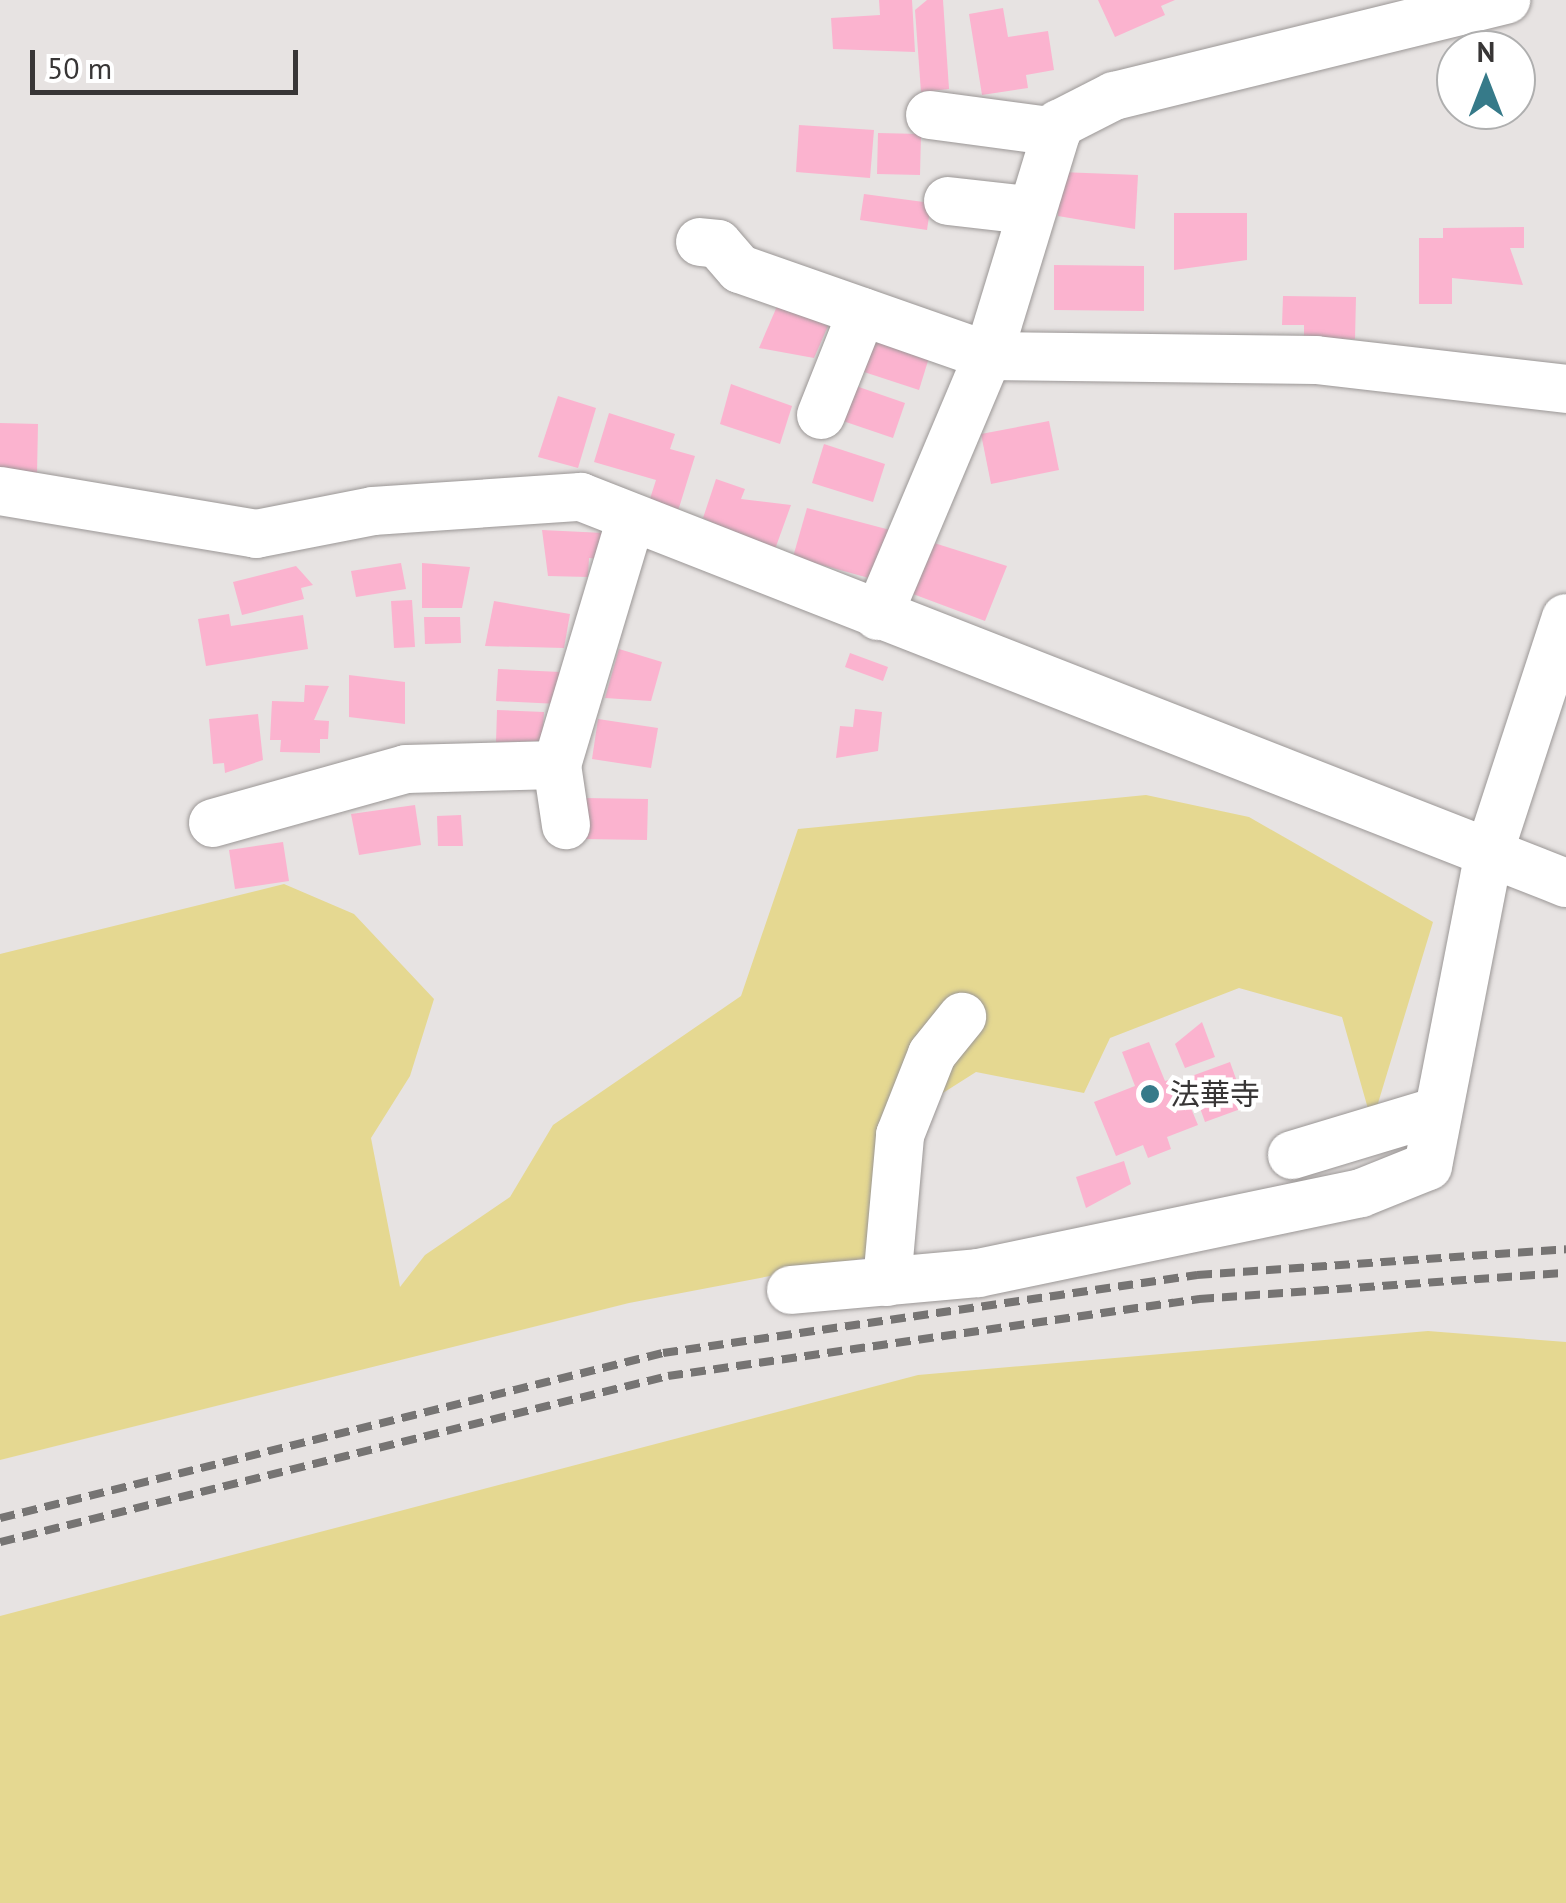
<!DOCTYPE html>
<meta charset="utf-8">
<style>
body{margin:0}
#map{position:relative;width:1566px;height:1903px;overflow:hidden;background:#e7e3e2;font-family:"PT Sans","Noto Sans JP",sans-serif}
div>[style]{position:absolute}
.green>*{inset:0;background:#e5d891}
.building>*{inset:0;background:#fbb3cf}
.roads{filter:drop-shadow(0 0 2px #9b9796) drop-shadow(0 0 2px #9b9796)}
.minor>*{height:48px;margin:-24px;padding:0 24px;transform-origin:24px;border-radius:24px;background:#fff}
.rail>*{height:8px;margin-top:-4px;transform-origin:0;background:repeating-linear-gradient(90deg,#767473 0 15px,transparent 0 23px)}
.dots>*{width:28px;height:28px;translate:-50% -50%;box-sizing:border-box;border:5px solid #fff;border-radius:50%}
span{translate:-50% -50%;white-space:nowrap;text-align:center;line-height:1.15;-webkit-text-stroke:9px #fff;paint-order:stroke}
.poi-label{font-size:30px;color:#383636}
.left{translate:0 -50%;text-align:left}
.north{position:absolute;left:1436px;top:30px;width:100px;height:100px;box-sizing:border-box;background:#fff;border:2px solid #afafaf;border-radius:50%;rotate:0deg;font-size:28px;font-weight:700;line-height:40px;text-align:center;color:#383636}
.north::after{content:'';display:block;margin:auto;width:35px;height:45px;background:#367a89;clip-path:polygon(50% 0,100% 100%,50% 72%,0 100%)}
.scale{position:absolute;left:30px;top:50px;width:268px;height:45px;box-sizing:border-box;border:5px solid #383636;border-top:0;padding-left:12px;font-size:30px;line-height:35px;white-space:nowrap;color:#383636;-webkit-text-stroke:8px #fff;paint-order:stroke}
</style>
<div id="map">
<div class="green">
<div style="clip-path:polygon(1146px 795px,1249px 817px,1433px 922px,1372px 1123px,1342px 1017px,1239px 988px,1110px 1038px,1084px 1093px,976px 1072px,935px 1098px,870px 1257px,629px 1303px,0 1460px,0 954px,284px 884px,354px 914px,434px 999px,410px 1076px,371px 1138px,400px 1287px,425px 1255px,510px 1197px,553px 1125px,741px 996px,798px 829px)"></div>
<div style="clip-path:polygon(1428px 1331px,1566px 1342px,1566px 1903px,0 1903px,0 1616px,918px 1375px)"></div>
</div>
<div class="building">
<div style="clip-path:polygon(879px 0,912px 0,915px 52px,833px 49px,831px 18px,880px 15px)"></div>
<div style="clip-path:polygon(927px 0,943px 0,949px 89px,921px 92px,915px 10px)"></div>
<div style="clip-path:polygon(1098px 0,1175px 0,1161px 6px,1165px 15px,1115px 37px)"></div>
<div style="clip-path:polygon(1003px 8px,1008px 37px,1048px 31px,1054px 70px,1026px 75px,1028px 88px,982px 95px,969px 14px)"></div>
<div style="clip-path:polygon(799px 125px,874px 130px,870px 178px,796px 172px)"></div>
<div style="clip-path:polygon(878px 133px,921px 134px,920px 175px,877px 174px)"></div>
<div style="clip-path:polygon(1060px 172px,1138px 175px,1135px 229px,1058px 216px)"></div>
<div style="clip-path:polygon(864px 194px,931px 203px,927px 230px,860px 220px)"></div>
<div style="clip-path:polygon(1174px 213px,1247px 213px,1247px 260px,1174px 270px)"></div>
<div style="clip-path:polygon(1524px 227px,1524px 248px,1510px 248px,1523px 285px,1452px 278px,1452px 304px,1419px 304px,1419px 238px,1443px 238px,1443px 228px)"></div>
<div style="clip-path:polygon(1054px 265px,1144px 266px,1144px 311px,1054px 310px)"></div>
<div style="clip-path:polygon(1283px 296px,1356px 297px,1355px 339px,1304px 338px,1304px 325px,1282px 325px)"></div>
<div style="clip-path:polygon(778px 304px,828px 326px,814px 358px,759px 348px)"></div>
<div style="clip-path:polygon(870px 332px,931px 351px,919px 390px,858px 370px)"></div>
<div style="clip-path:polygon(731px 384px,792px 406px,780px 444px,720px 424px)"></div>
<div style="clip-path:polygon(856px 386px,905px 403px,893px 438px,843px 421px)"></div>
<div style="clip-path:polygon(558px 396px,596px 408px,578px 468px,538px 457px)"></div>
<div style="clip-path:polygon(609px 413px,675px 434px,670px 449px,695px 456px,678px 511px,649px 502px,656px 480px,594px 462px)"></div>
<div style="clip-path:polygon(1049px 421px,1059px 470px,991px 484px,981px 434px)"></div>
<div style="clip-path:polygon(0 423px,38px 424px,37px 474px,0 473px)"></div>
<div style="clip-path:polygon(824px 444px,885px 464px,873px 502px,812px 483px)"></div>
<div style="clip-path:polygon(716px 479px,745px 489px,741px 499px,791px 505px,774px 552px,703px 518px)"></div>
<div style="clip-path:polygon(807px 508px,890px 530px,876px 580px,793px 557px)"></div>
<div style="clip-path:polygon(542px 530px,604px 533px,603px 559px,589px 558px,588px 577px,548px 576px)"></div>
<div style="clip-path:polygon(931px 542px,1007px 566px,985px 621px,913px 594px)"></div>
<div style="clip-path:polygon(401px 563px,406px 589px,356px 597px,351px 571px)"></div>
<div style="clip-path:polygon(422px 563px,470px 567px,462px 608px,422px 608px)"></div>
<div style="clip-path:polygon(296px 566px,313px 585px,301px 588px,304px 599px,242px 615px,233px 582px)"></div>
<div style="clip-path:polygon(412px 600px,415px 647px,394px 648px,391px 601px)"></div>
<div style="clip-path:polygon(494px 601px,570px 614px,564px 648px,485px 646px)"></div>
<div style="clip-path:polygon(229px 614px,231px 626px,303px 615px,308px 649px,206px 666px,198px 619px)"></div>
<div style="clip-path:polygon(424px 617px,460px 617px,461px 643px,425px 644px)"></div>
<div style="clip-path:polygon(619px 649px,662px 662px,651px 701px,605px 698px)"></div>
<div style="clip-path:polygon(850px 653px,888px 667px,883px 681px,845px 667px)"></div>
<div style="clip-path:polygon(498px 669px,560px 672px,558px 704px,496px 701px)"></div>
<div style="clip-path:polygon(349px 675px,405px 682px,405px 724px,349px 717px)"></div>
<div style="clip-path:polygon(305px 685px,329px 686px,314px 720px,329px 721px,328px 739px,320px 739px,320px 753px,280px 752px,281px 740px,270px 740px,272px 701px,304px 702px)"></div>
<div style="clip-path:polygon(855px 709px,882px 712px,878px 751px,836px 758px,840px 726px,853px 727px)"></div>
<div style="clip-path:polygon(497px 710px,544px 712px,542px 741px,496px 742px)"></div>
<div style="clip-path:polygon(258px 714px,263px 760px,225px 773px,224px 763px,213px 764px,209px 719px)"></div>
<div style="clip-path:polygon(598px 719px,658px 728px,651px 768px,592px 759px)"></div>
<div style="clip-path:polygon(584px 798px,648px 799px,647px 840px,584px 839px)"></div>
<div style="clip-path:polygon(415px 805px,421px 845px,359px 855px,351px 814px)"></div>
<div style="clip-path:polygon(461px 815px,463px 846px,438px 846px,437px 816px)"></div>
<div style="clip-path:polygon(283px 842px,289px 881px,235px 889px,229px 850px)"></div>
<div style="clip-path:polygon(1202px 1022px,1215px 1057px,1185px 1068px,1175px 1044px)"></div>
<div style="clip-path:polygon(1149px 1042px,1165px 1081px,1178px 1077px,1198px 1125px,1167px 1137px,1171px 1149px,1148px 1158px,1143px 1145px,1116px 1156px,1094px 1102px,1135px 1086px,1122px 1052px)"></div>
<div style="clip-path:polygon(1230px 1062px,1246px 1107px,1205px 1122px,1189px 1077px)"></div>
<div style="clip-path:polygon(1124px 1161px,1131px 1184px,1086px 1208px,1076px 1177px)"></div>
</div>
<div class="roads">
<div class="minor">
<div style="left:930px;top:115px;width:128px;rotate:7.6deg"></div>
<div style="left:948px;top:201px;width:81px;rotate:6.4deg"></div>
<div style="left:700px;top:242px;width:18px;rotate:6deg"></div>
<div style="left:718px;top:244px;width:33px;rotate:49deg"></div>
<div style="left:740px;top:269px;width:263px;rotate:19.3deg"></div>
<div style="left:988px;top:356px;width:328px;rotate:0.7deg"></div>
<div style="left:1316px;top:360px;width:252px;rotate:6.6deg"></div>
<div style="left:821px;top:415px;width:111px;rotate:-68.3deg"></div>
<div style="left:0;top:491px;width:260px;rotate:9.5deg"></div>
<div style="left:256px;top:534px;width:119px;rotate:-11.1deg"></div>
<div style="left:373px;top:511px;width:208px;rotate:-3.9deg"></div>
<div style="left:581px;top:497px;width:1058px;rotate:21.4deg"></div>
<div style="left:878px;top:616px;width:282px;rotate:-67.1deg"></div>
<div style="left:988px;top:356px;width:243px;rotate:-73deg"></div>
<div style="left:1059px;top:124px;width:62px;rotate:-27deg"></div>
<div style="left:1114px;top:96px;width:404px;rotate:-13.8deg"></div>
<div style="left:557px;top:765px;width:61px;rotate:81.5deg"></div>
<div style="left:213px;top:823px;width:200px;rotate:-15.6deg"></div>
<div style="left:406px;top:769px;width:151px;rotate:-1.5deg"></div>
<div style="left:557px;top:765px;width:257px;rotate:-73.3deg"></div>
<div style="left:1292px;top:1155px;width:152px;rotate:-16.8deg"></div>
<div style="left:887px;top:1282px;width:148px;rotate:-84.9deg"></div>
<div style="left:900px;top:1135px;width:87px;rotate:-68.4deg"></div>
<div style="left:932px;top:1054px;width:48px;rotate:-51deg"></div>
<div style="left:791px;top:1290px;width:188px;rotate:-5.2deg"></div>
<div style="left:978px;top:1273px;width:391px;rotate:-11.8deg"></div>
<div style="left:1361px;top:1193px;width:72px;rotate:-21.9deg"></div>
<div style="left:1428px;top:1166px;width:319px;rotate:-79deg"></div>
<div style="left:1489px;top:853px;width:247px;rotate:-71.9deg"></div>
</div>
</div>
<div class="rail">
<div style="left:0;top:1518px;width:683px;rotate:-13.98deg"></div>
<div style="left:663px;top:1353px;width:540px;rotate:-8.31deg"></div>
<div style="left:1197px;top:1275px;width:370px;rotate:-4deg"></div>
<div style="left:0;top:1542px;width:688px;rotate:-13.96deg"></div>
<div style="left:668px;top:1376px;width:537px;rotate:-8.25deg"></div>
<div style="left:1199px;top:1299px;width:368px;rotate:-4.1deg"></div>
</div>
<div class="dots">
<div style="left:1150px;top:1094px;background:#367a89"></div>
</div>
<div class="poi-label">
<span class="left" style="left:1170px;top:1094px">法華寺</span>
</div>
<div class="north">N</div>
<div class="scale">50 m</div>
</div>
